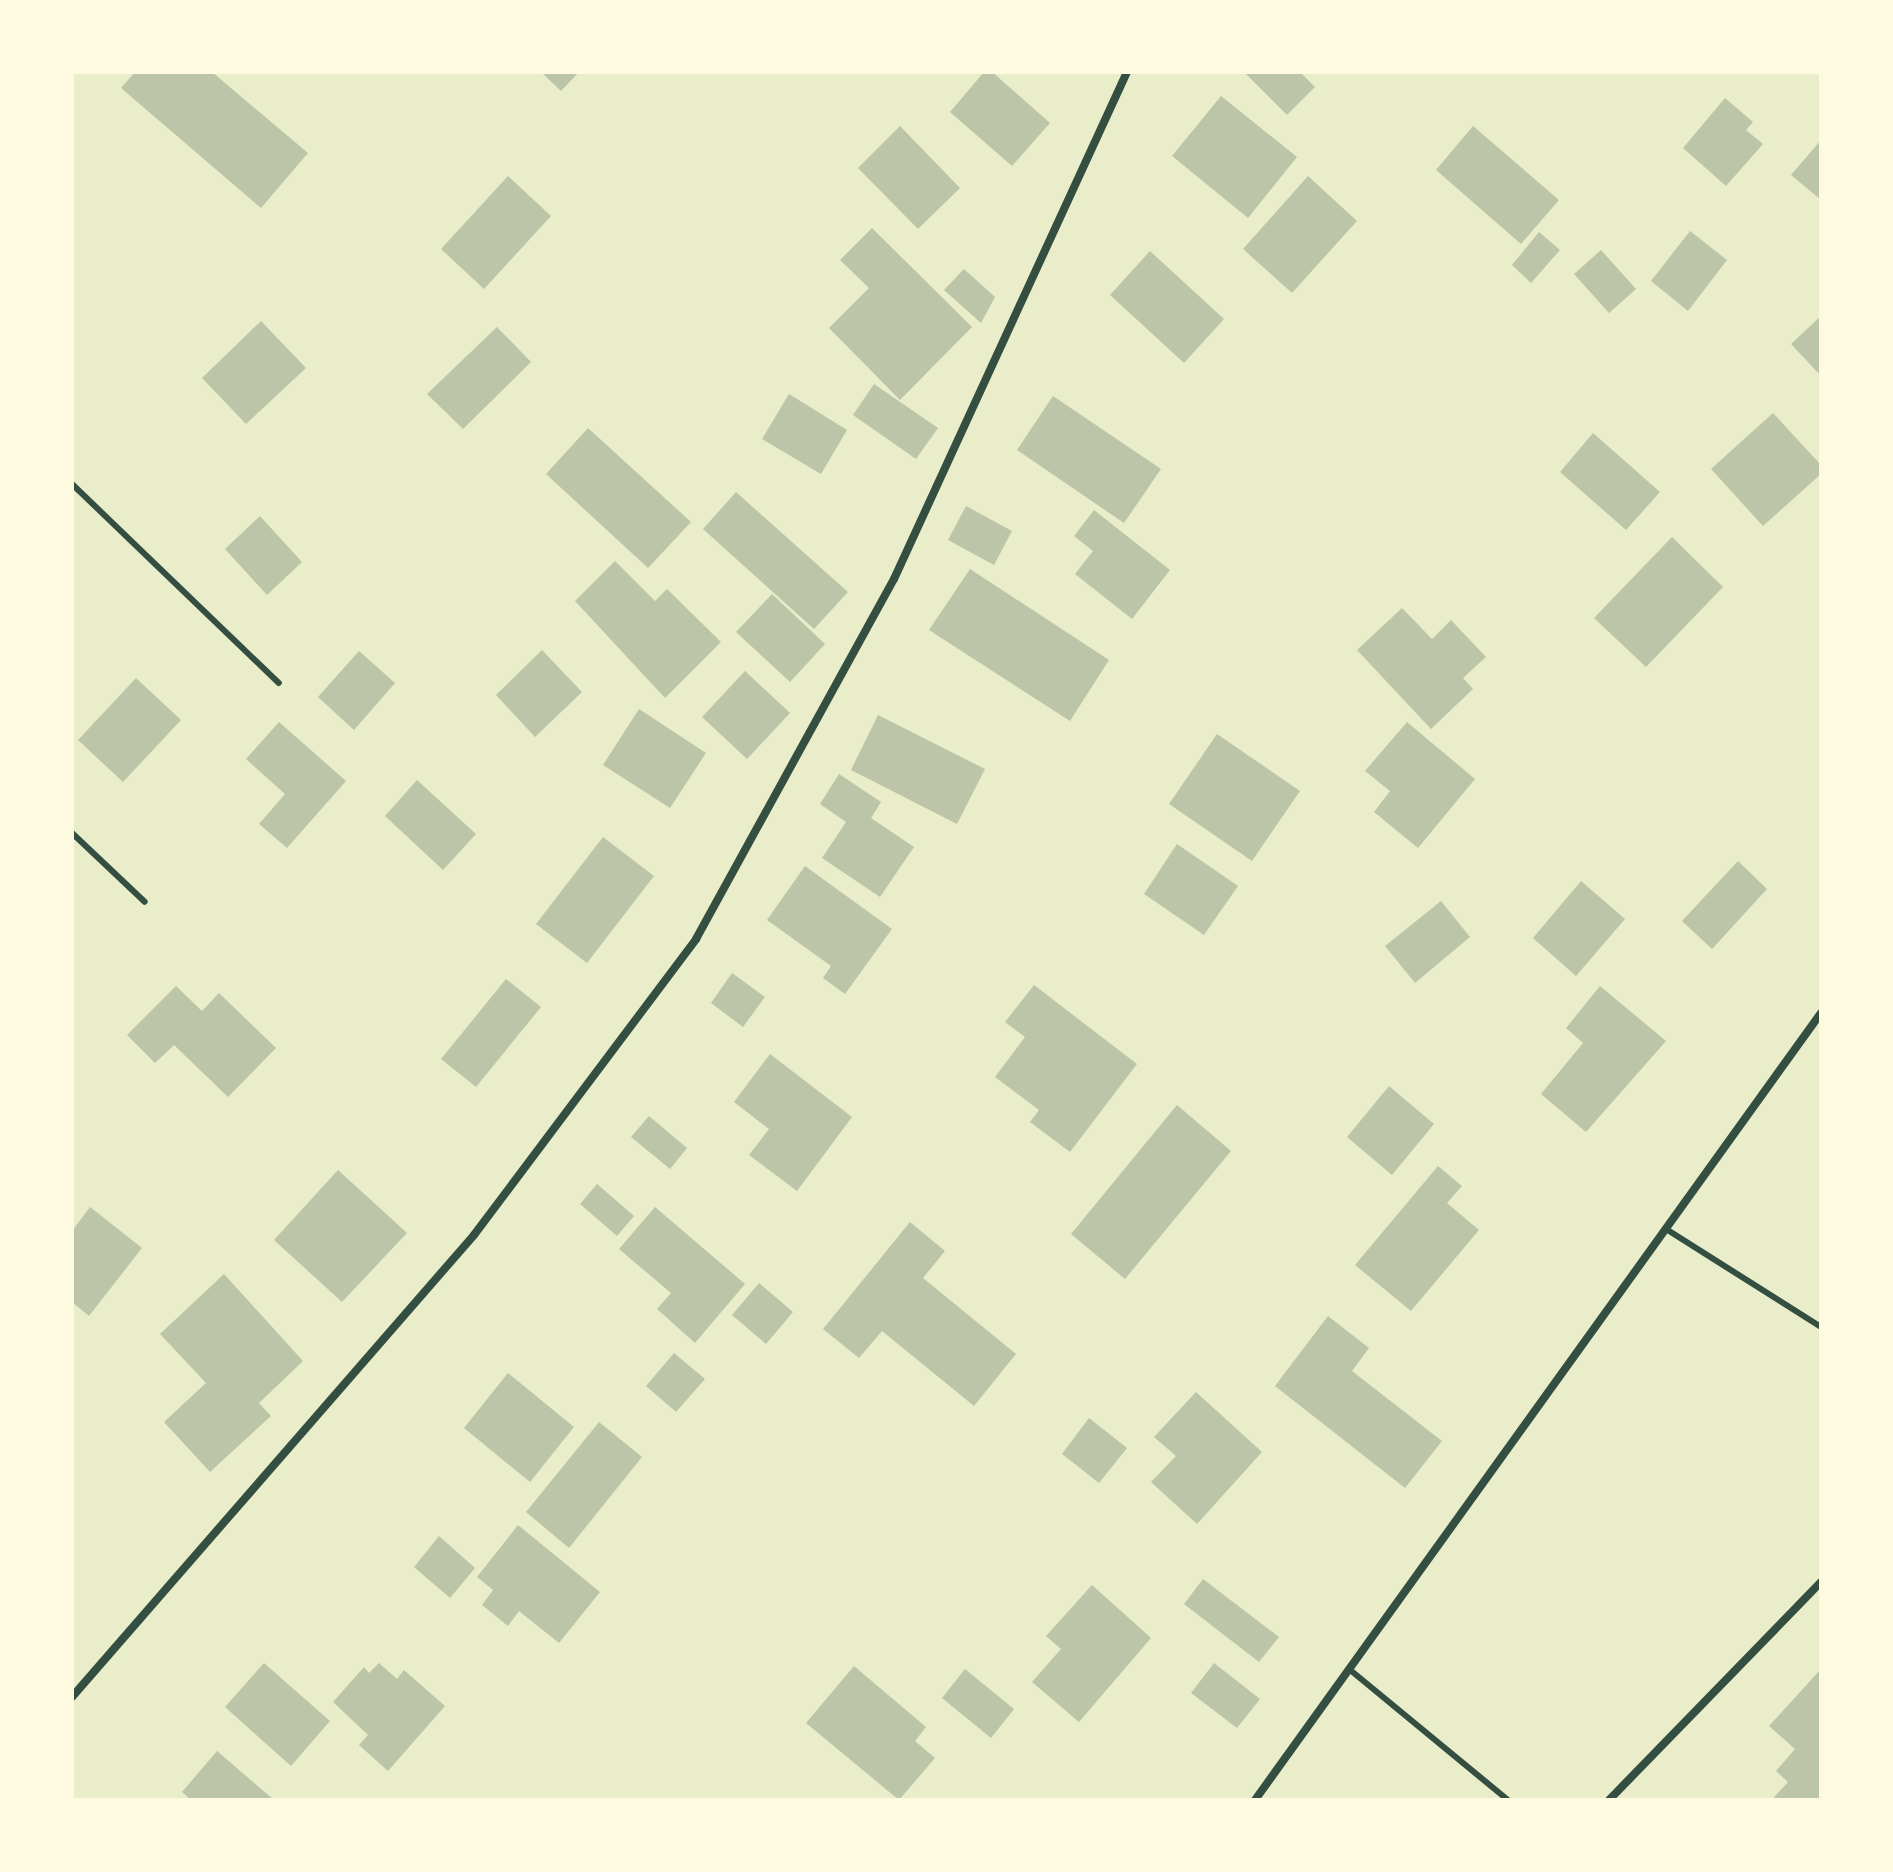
<!DOCTYPE html>
<style>
body{margin:0}
#map{position:relative;width:1893px;height:1872px;overflow:hidden;background:#e9edc9;font-family:"PT Sans",sans-serif}
div>[style]{position:absolute}
.building>*{inset:0;background:#bcc5a7}
.service>*{height:6px;margin:-3px;padding:0 3px;transform-origin:3px;border-radius:3px;background:#344e41}
.minor>*{height:8px;margin:-4px;padding:0 4px;transform-origin:4px;border-radius:4px;background:#344e41}
span{translate:-50% -50%;white-space:nowrap;text-align:center;line-height:1.15;-webkit-text-stroke:7px #fefae0;paint-order:stroke}
.frame{position:absolute;inset:0;border:74px solid #fefae0;pointer-events:none}
</style>
<div id="map">
<div class="building">
<div style="clip-path:polygon(135px 72px,212px 72px,308px 153px,261px 208px,121px 88px)"></div>
<div style="clip-path:polygon(541px 72px,579px 72px,561px 91px)"></div>
<div style="clip-path:polygon(984px 72px,992px 72px,1050px 123px,1012px 166px,950px 112px)"></div>
<div style="clip-path:polygon(1244px 72px,1300px 72px,1315px 87px,1287px 115px)"></div>
<div style="clip-path:polygon(1221px 96px,1297px 157px,1248px 218px,1172px 156px)"></div>
<div style="clip-path:polygon(1725px 98px,1753px 122px,1746px 130px,1763px 144px,1726px 186px,1683px 148px)"></div>
<div style="clip-path:polygon(900px 126px,960px 188px,918px 229px,858px 168px)"></div>
<div style="clip-path:polygon(1473px 126px,1559px 200px,1521px 244px,1436px 170px)"></div>
<div style="clip-path:polygon(1821px 140px,1821px 200px,1791px 175px)"></div>
<div style="clip-path:polygon(508px 176px,551px 216px,484px 289px,441px 249px)"></div>
<div style="clip-path:polygon(1308px 176px,1357px 221px,1292px 293px,1243px 249px)"></div>
<div style="clip-path:polygon(872px 228px,972px 327px,900px 400px,829px 328px,869px 288px,840px 260px)"></div>
<div style="clip-path:polygon(1690px 231px,1727px 260px,1688px 311px,1651px 281px)"></div>
<div style="clip-path:polygon(1539px 232px,1560px 250px,1531px 283px,1512px 265px)"></div>
<div style="clip-path:polygon(1601px 250px,1636px 289px,1609px 313px,1574px 274px)"></div>
<div style="clip-path:polygon(1150px 251px,1224px 319px,1184px 363px,1110px 295px)"></div>
<div style="clip-path:polygon(964px 269px,995px 297px,981px 323px,944px 290px)"></div>
<div style="clip-path:polygon(1821px 316px,1821px 376px,1791px 344px)"></div>
<div style="clip-path:polygon(261px 321px,306px 368px,246px 424px,202px 378px)"></div>
<div style="clip-path:polygon(497px 327px,531px 362px,463px 429px,427px 394px)"></div>
<div style="clip-path:polygon(874px 384px,938px 428px,916px 459px,853px 415px)"></div>
<div style="clip-path:polygon(789px 394px,847px 430px,821px 474px,762px 439px)"></div>
<div style="clip-path:polygon(1053px 396px,1161px 469px,1124px 523px,1017px 450px)"></div>
<div style="clip-path:polygon(1773px 413px,1821px 465px,1821px 474px,1763px 526px,1711px 469px)"></div>
<div style="clip-path:polygon(588px 428px,691px 522px,648px 568px,546px 474px)"></div>
<div style="clip-path:polygon(1593px 433px,1660px 492px,1626px 530px,1560px 472px)"></div>
<div style="clip-path:polygon(736px 492px,848px 592px,814px 629px,703px 529px)"></div>
<div style="clip-path:polygon(966px 506px,1012px 531px,994px 565px,948px 540px)"></div>
<div style="clip-path:polygon(1094px 510px,1170px 570px,1132px 619px,1075px 574px,1093px 551px,1074px 536px)"></div>
<div style="clip-path:polygon(260px 516px,302px 562px,267px 595px,225px 549px)"></div>
<div style="clip-path:polygon(1672px 537px,1723px 587px,1646px 667px,1594px 618px)"></div>
<div style="clip-path:polygon(615px 561px,655px 601px,667px 589px,721px 642px,665px 698px,575px 601px)"></div>
<div style="clip-path:polygon(970px 569px,1109px 660px,1070px 721px,929px 630px)"></div>
<div style="clip-path:polygon(772px 594px,825px 644px,790px 682px,736px 632px)"></div>
<div style="clip-path:polygon(1402px 608px,1432px 639px,1451px 620px,1486px 657px,1463px 678px,1473px 689px,1431px 729px,1357px 650px)"></div>
<div style="clip-path:polygon(542px 650px,582px 692px,535px 737px,496px 695px)"></div>
<div style="clip-path:polygon(359px 651px,395px 683px,354px 730px,318px 697px)"></div>
<div style="clip-path:polygon(745px 671px,790px 713px,747px 759px,702px 717px)"></div>
<div style="clip-path:polygon(136px 678px,181px 720px,123px 782px,78px 740px)"></div>
<div style="clip-path:polygon(639px 709px,706px 753px,670px 808px,603px 765px)"></div>
<div style="clip-path:polygon(878px 715px,985px 769px,957px 824px,851px 770px)"></div>
<div style="clip-path:polygon(279px 722px,346px 781px,287px 848px,259px 824px,285px 794px,246px 759px)"></div>
<div style="clip-path:polygon(1407px 722px,1475px 779px,1418px 848px,1374px 812px,1390px 791px,1365px 771px)"></div>
<div style="clip-path:polygon(1217px 734px,1300px 791px,1252px 861px,1169px 804px)"></div>
<div style="clip-path:polygon(839px 774px,881px 802px,871px 818px,914px 847px,880px 897px,822px 858px,846px 822px,820px 804px)"></div>
<div style="clip-path:polygon(417px 780px,476px 834px,443px 870px,385px 816px)"></div>
<div style="clip-path:polygon(603px 837px,654px 876px,587px 963px,536px 924px)"></div>
<div style="clip-path:polygon(1177px 844px,1238px 886px,1204px 935px,1144px 894px)"></div>
<div style="clip-path:polygon(1738px 861px,1767px 889px,1712px 949px,1682px 921px)"></div>
<div style="clip-path:polygon(805px 866px,892px 929px,845px 994px,823px 978px,831px 966px,767px 920px)"></div>
<div style="clip-path:polygon(1581px 881px,1625px 919px,1576px 976px,1533px 938px)"></div>
<div style="clip-path:polygon(1441px 901px,1470px 937px,1415px 983px,1385px 946px)"></div>
<div style="clip-path:polygon(732px 973px,765px 997px,743px 1027px,711px 1003px)"></div>
<div style="clip-path:polygon(506px 979px,541px 1007px,476px 1087px,441px 1059px)"></div>
<div style="clip-path:polygon(1034px 985px,1137px 1064px,1070px 1152px,1030px 1122px,1039px 1110px,995px 1077px,1025px 1037px,1005px 1022px)"></div>
<div style="clip-path:polygon(176px 986px,202px 1011px,219px 993px,276px 1048px,228px 1097px,174px 1045px,155px 1063px,127px 1035px)"></div>
<div style="clip-path:polygon(1600px 986px,1666px 1041px,1586px 1132px,1541px 1094px,1583px 1043px,1566px 1028px)"></div>
<div style="clip-path:polygon(770px 1054px,852px 1117px,797px 1191px,749px 1155px,769px 1129px,734px 1102px)"></div>
<div style="clip-path:polygon(1389px 1086px,1434px 1124px,1392px 1175px,1347px 1137px)"></div>
<div style="clip-path:polygon(1177px 1105px,1231px 1151px,1125px 1279px,1071px 1234px)"></div>
<div style="clip-path:polygon(649px 1116px,687px 1148px,670px 1169px,631px 1137px)"></div>
<div style="clip-path:polygon(1438px 1166px,1462px 1186px,1447px 1203px,1479px 1230px,1411px 1311px,1355px 1265px)"></div>
<div style="clip-path:polygon(338px 1170px,407px 1233px,342px 1302px,274px 1240px)"></div>
<div style="clip-path:polygon(597px 1184px,634px 1216px,617px 1236px,580px 1204px)"></div>
<div style="clip-path:polygon(90px 1207px,142px 1248px,89px 1316px,72px 1302px,72px 1231px)"></div>
<div style="clip-path:polygon(655px 1207px,745px 1284px,695px 1343px,657px 1309px,671px 1293px,619px 1249px)"></div>
<div style="clip-path:polygon(910px 1222px,945px 1251px,923px 1278px,1016px 1354px,974px 1406px,882px 1331px,859px 1358px,823px 1329px)"></div>
<div style="clip-path:polygon(224px 1274px,303px 1361px,259px 1403px,271px 1416px,210px 1472px,164px 1422px,206px 1383px,160px 1334px)"></div>
<div style="clip-path:polygon(759px 1283px,793px 1312px,766px 1344px,732px 1315px)"></div>
<div style="clip-path:polygon(1328px 1316px,1369px 1348px,1352px 1371px,1442px 1441px,1405px 1488px,1275px 1386px)"></div>
<div style="clip-path:polygon(674px 1353px,705px 1379px,676px 1412px,646px 1386px)"></div>
<div style="clip-path:polygon(508px 1373px,574px 1427px,530px 1482px,464px 1428px)"></div>
<div style="clip-path:polygon(1196px 1392px,1262px 1452px,1197px 1524px,1151px 1482px,1176px 1456px,1154px 1437px)"></div>
<div style="clip-path:polygon(1089px 1418px,1127px 1448px,1099px 1483px,1062px 1454px)"></div>
<div style="clip-path:polygon(599px 1422px,642px 1457px,569px 1548px,526px 1512px)"></div>
<div style="clip-path:polygon(518px 1525px,600px 1592px,559px 1643px,519px 1611px,508px 1626px,482px 1605px,493px 1590px,477px 1577px)"></div>
<div style="clip-path:polygon(439px 1536px,475px 1568px,450px 1598px,414px 1567px)"></div>
<div style="clip-path:polygon(1203px 1579px,1279px 1637px,1259px 1662px,1184px 1604px)"></div>
<div style="clip-path:polygon(1092px 1585px,1151px 1638px,1079px 1722px,1032px 1682px,1061px 1649px,1046px 1636px)"></div>
<div style="clip-path:polygon(264px 1663px,330px 1721px,291px 1766px,225px 1707px)"></div>
<div style="clip-path:polygon(379px 1663px,397px 1679px,404px 1670px,445px 1706px,388px 1771px,359px 1745px,368px 1735px,333px 1702px,364px 1667px,369px 1673px)"></div>
<div style="clip-path:polygon(1214px 1663px,1260px 1699px,1237px 1728px,1191px 1693px)"></div>
<div style="clip-path:polygon(854px 1666px,926px 1727px,915px 1741px,935px 1758px,899px 1800px,806px 1723px)"></div>
<div style="clip-path:polygon(965px 1669px,1014px 1709px,991px 1738px,942px 1698px)"></div>
<div style="clip-path:polygon(1821px 1669px,1821px 1800px,1778px 1800px,1774px 1797px,1788px 1782px,1776px 1771px,1795px 1749px,1769px 1726px)"></div>
<div style="clip-path:polygon(217px 1751px,274px 1800px,191px 1800px,182px 1792px)"></div>
</div>
<div class="service">
<div style="left:72px;top:484px;width:287px;rotate:43.9deg"></div>
<div style="left:72px;top:833px;width:100px;rotate:43.4deg"></div>
<div style="left:1666px;top:1229px;width:183px;rotate:32.3deg"></div>
<div style="left:1349px;top:1669px;width:206px;rotate:39.5deg"></div>
</div>
<div class="minor">
<div style="left:72px;top:1697px;width:612px;rotate:-48.97deg"></div>
<div style="left:474px;top:1235px;width:370px;rotate:-53.1deg"></div>
<div style="left:696px;top:939px;width:411px;rotate:-61.2deg"></div>
<div style="left:894px;top:579px;width:558px;rotate:-65.32deg"></div>
<div style="left:1255px;top:1800px;width:969px;rotate:-54.28deg"></div>
<div style="left:1609px;top:1800px;width:304px;rotate:-45.8deg"></div>
</div>
<div class="frame"></div>
</div>
